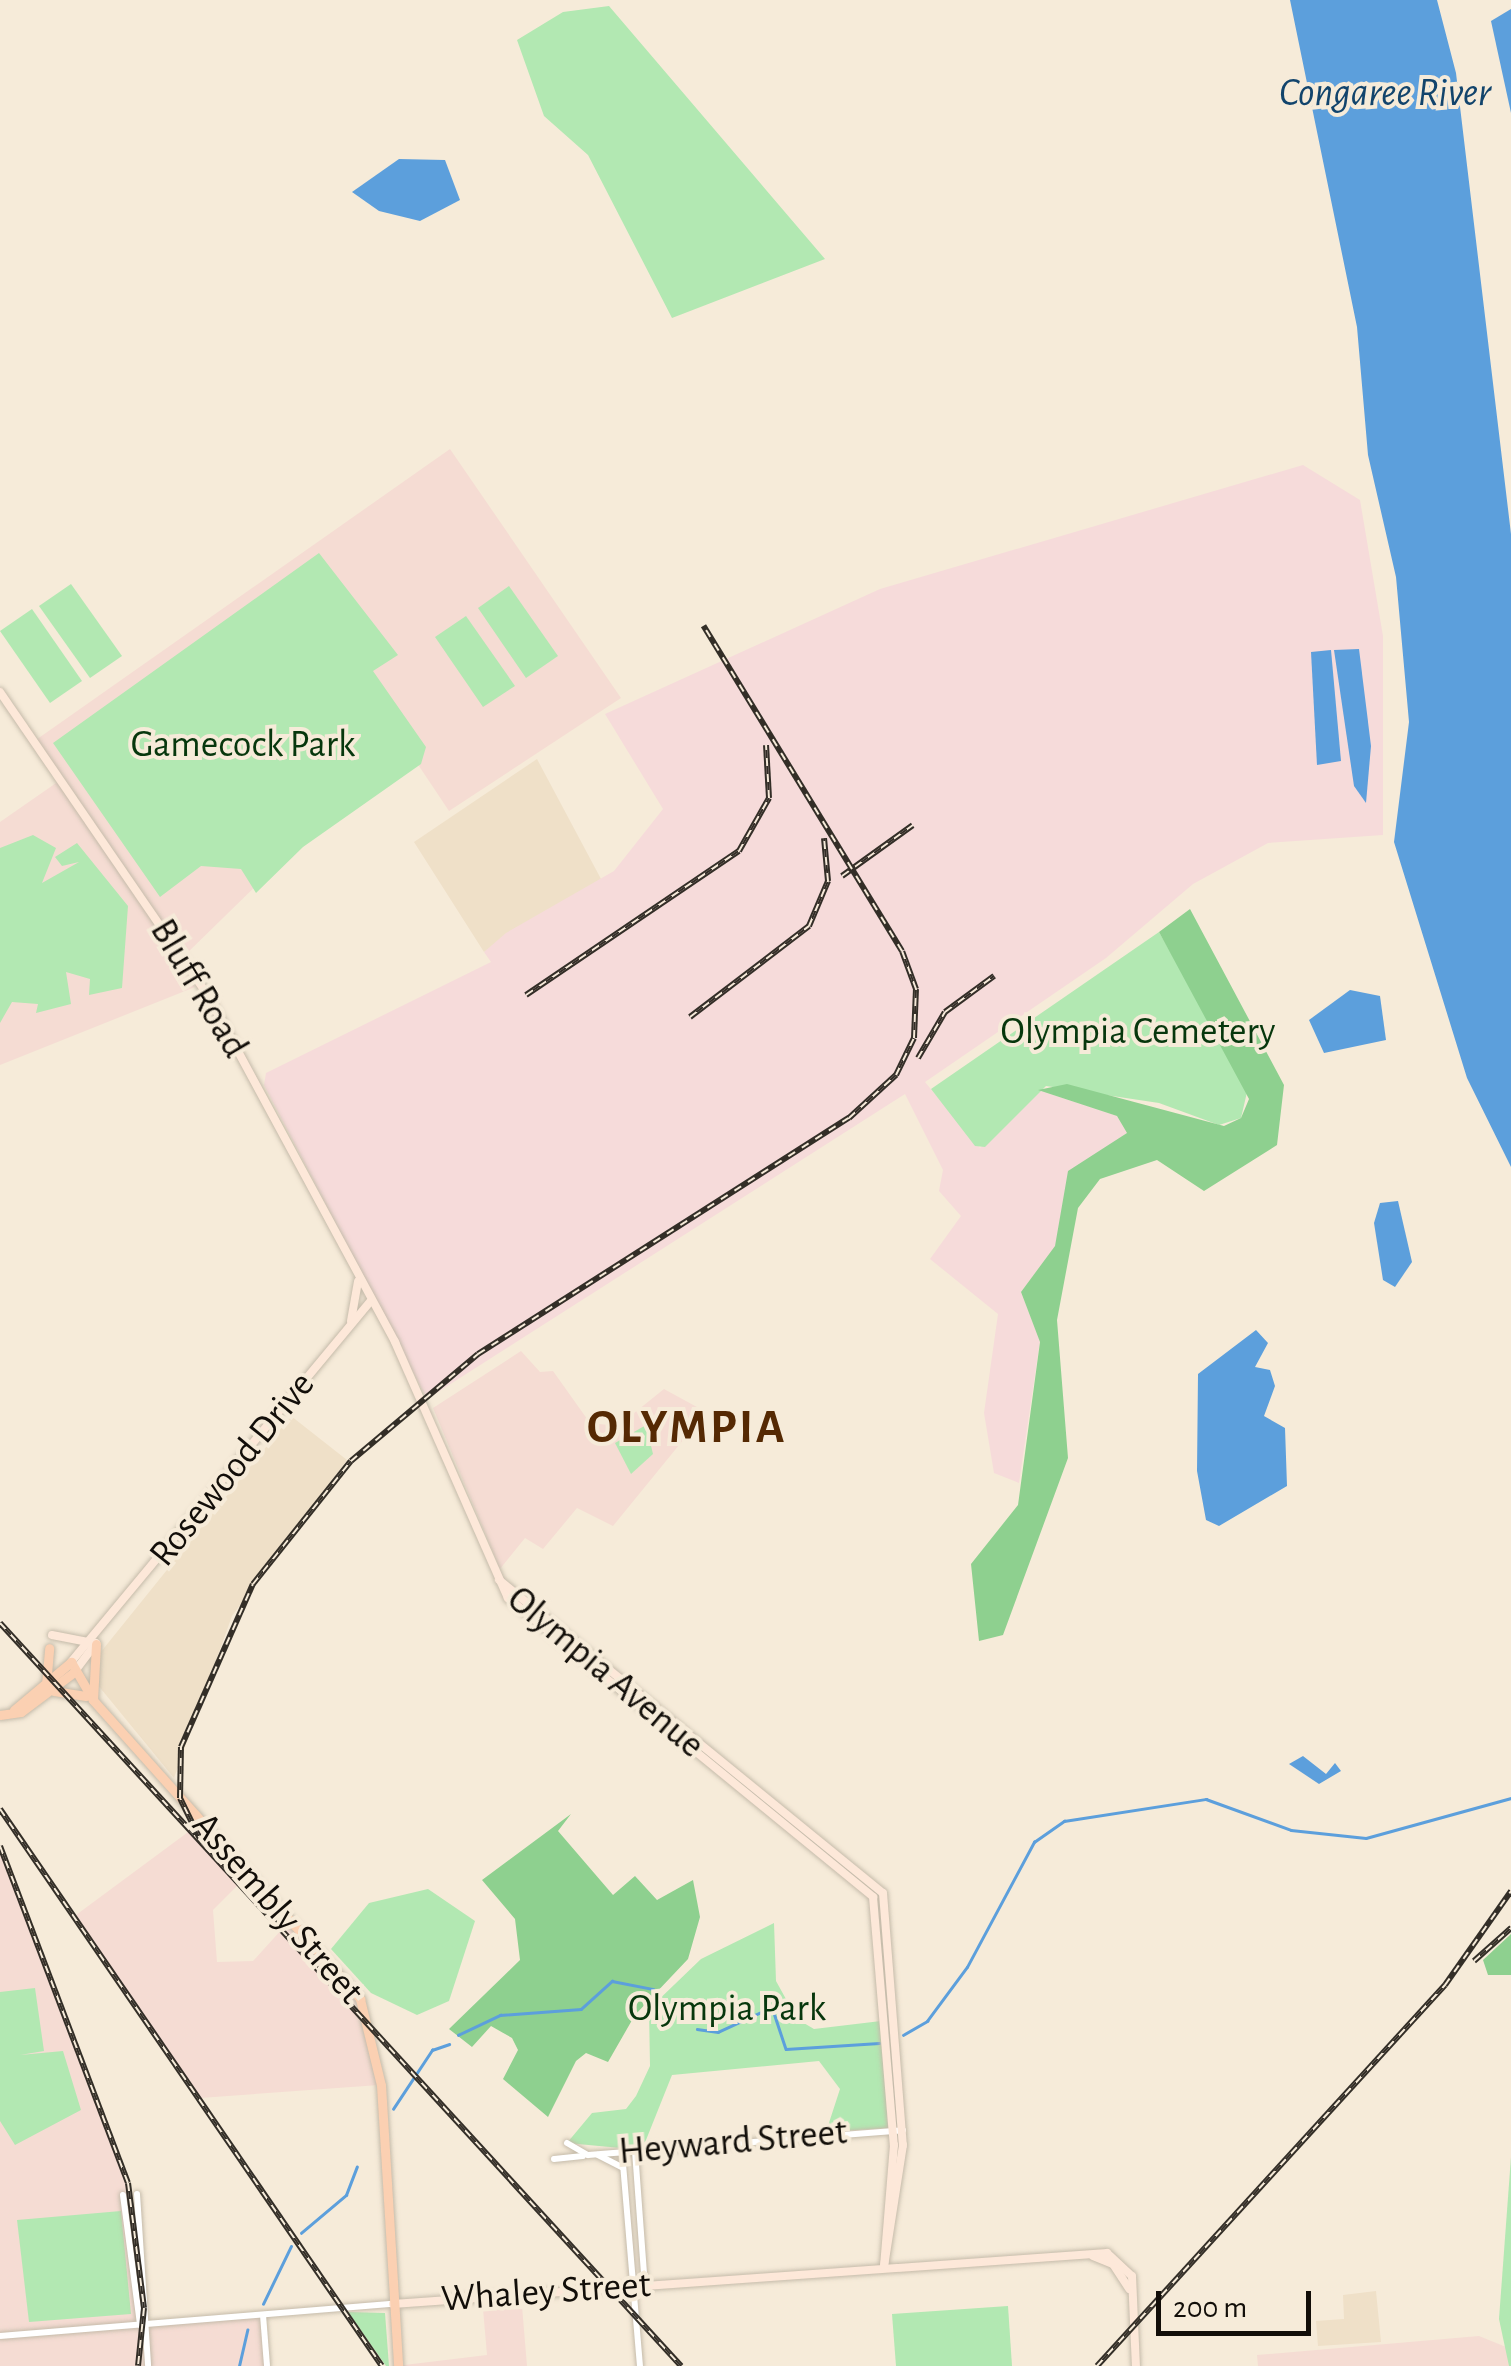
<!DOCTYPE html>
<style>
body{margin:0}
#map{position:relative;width:1511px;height:2366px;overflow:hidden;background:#f6ebd9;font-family:"Alegreya Sans",sans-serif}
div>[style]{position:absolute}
.built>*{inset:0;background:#efe0c8}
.industrial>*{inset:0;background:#f6dbda}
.education>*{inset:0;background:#f5dcd3}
.green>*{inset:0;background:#b2e8b2}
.forest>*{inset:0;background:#8ed08f}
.water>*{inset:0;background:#5c9fdc}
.stream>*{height:2.5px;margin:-1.25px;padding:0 1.25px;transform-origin:1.25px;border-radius:1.25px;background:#5c9fdc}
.roads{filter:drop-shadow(0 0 2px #c5bbaa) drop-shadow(0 0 2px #c5bbaa)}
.tertiary>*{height:6px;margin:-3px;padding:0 3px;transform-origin:3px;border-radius:3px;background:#fff}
.secondary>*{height:8px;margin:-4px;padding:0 4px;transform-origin:4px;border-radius:4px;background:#fde8d9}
.primary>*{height:9px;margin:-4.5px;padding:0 4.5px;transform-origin:4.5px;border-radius:4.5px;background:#fbd0b2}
.rail>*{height:6px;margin-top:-3px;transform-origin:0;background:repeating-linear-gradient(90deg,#f6ebd9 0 8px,#332e27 0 16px);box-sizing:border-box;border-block:2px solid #332e27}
span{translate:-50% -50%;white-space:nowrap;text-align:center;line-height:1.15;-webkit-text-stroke:8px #f6ebd9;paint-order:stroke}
.park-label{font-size:38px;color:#07370d}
.street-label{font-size:38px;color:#120e09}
.water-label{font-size:40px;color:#12446c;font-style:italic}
.district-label{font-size:48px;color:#552903;font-weight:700;letter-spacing:2.5px}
.scale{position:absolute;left:1156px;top:2291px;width:155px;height:45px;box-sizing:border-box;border:5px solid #120e09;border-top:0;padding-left:12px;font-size:30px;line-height:35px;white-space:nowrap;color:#120e09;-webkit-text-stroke:8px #f6ebd9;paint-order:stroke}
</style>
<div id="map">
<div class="built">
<div style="clip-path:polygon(537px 759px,601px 879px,484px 952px,414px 842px)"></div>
<div style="clip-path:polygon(291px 1416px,347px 1460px,232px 1616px,174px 1778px,97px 1684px,96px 1658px)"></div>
<div style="clip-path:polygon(1376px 2291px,1381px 2342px,1318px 2346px,1316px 2321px,1344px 2319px,1343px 2295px)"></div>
</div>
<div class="industrial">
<div style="clip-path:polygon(1303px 465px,1360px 500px,1383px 636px,1383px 835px,1268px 843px,1193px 884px,1106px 958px,925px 1082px,980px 1148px,1038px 1090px,1117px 1116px,1127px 1133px,1097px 1154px,1055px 1247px,1021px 1292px,1040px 1341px,1019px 1483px,994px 1473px,984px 1413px,998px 1314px,930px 1259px,961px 1216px,939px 1191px,943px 1170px,905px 1094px,427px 1399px,264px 1085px,266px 1073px,491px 962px,484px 952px,506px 933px,614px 871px,663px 809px,605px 714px,880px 589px)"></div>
</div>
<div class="education">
<div style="clip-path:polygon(450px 449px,621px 698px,449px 811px,415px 760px,272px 870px,180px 960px,195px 987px,0 1065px,0 822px,59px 781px,33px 742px)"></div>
<div style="clip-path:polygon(521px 1351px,540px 1372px,553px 1371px,590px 1423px,618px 1426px,664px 1389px,706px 1412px,613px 1526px,577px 1508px,543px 1549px,525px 1538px,500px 1569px,433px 1408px)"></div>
<div style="clip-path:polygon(203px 1821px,251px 1872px,213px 1910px,217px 1962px,253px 1961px,293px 1917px,364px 2006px,379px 2085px,200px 2098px,76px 1915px)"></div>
<div style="clip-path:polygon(0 1847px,128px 2185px,146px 2325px,264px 2317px,268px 2366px,0 2366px)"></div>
<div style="clip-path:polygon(521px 2294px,527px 2366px,396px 2366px,487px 2355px,482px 2297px)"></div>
<div style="clip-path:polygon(1479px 2336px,1511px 2349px,1511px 2366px,1258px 2366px,1257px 2355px)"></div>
</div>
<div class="green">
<div style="clip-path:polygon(609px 6px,825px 259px,672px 318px,588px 155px,544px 116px,517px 40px,563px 12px)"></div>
<div style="clip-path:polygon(319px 553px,398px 655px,373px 671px,426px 747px,421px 764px,303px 847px,256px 893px,241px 869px,201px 866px,160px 897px,53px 743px)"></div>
<div style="clip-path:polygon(71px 584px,122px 656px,90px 678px,39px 606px)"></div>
<div style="clip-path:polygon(509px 586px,558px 656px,526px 678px,478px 608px)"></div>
<div style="clip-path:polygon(32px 609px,82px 681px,50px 703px,0 631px)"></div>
<div style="clip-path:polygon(466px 616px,515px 686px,483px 707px,435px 637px)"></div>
<div style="clip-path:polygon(33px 835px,56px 848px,42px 883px,79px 862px,62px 866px,55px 857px,77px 843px,128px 906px,122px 988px,89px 995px,90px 979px,66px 972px,71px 1004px,36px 1013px,38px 1004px,12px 1002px,0 1023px,0 848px)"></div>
<div style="clip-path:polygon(1159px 932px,1248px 1088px,1241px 1118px,1219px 1125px,1159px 1103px,1046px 1086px,985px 1147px,975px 1146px,931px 1089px)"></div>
<div style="clip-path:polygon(646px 1425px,653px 1454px,631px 1474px,615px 1443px)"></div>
<div style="clip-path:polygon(428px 1889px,475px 1921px,449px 2001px,417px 2015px,371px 1993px,331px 1949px,369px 1903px)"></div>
<div style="clip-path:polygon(774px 1923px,776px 1981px,797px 2019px,814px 2029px,881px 2021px,888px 2128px,826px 2132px,840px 2089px,819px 2061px,672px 2075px,642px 2150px,567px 2143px,592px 2113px,626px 2109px,636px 2096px,650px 2066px,649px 2009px,701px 1959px)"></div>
<div style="clip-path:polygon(35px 1988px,44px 2051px,20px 2055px,63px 2051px,81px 2110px,15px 2145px,0 2121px,0 1992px)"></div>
<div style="clip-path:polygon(1511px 2157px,1511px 2366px,1509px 2366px,1499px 2319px)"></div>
<div style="clip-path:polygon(121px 2211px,131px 2314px,29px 2322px,17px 2220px)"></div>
<div style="clip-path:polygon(1008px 2306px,1012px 2366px,896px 2366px,892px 2314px)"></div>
<div style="clip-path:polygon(348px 2312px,385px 2313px,389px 2366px,386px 2366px)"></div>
</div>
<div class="forest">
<div style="clip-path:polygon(1190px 909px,1284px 1085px,1277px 1145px,1204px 1191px,1157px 1160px,1100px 1179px,1078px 1208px,1057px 1320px,1068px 1458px,1003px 1635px,979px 1641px,971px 1564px,1018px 1505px,1040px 1342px,1021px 1292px,1055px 1246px,1068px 1171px,1127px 1133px,1117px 1116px,1038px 1090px,1067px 1084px,1224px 1126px,1241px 1118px,1249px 1099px,1159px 932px)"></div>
<div style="clip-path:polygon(571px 1814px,558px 1831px,613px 1895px,635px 1876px,657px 1900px,693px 1880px,700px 1917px,688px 1959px,635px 2015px,608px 2062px,586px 2053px,576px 2061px,548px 2117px,503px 2079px,518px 2050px,512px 2038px,491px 2026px,472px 2047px,449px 2029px,520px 1960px,515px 1919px,482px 1880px)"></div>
<div style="clip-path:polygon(1511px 1934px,1511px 1975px,1488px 1975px,1483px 1960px)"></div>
</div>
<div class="water">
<div style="clip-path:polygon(1290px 0,1437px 0,1456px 73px,1511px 534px,1511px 1167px,1467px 1078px,1394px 842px,1409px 722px,1396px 577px,1368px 455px,1357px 327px)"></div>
<div style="clip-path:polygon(1511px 9px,1511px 113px,1491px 21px)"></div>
<div style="clip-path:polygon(399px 159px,445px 160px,460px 200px,420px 221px,379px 211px,352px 192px)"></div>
<div style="clip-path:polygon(1359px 649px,1371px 746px,1366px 803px,1354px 786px,1334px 650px)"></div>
<div style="clip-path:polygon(1331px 650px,1341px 761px,1317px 765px,1311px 652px)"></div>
<div style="clip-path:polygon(1350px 990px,1380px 996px,1386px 1040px,1324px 1053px,1309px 1020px)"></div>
<div style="clip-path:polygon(1398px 1201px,1412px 1262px,1395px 1287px,1383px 1280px,1374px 1223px,1380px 1203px)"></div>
<div style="clip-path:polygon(1256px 1330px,1268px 1343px,1255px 1367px,1270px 1370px,1275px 1386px,1264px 1416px,1285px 1428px,1287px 1486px,1219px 1526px,1206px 1520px,1197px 1471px,1198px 1374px)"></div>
<div style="clip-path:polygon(1303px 1756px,1326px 1774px,1335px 1763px,1341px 1771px,1319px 1784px,1289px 1764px)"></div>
</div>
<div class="stream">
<div style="left:697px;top:2029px;width:21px;rotate:8deg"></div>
<div style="left:718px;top:2032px;width:60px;rotate:-24.8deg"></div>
<div style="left:772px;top:2007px;width:44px;rotate:71.6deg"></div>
<div style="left:786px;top:2049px;width:93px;rotate:-3.7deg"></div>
<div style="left:458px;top:2035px;width:47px;rotate:-25.5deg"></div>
<div style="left:500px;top:2015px;width:81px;rotate:-4.2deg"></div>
<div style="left:581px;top:2009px;width:42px;rotate:-42.1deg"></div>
<div style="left:612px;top:1981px;width:42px;rotate:11deg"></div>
<div style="left:903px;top:2035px;width:28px;rotate:-30deg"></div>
<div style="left:927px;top:2021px;width:67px;rotate:-53.5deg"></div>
<div style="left:967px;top:1967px;width:142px;rotate:-61.8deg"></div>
<div style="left:1034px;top:1842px;width:37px;rotate:-35deg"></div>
<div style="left:1064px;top:1821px;width:144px;rotate:-8.8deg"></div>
<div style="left:1206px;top:1799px;width:90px;rotate:20deg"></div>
<div style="left:1291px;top:1830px;width:75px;rotate:6.1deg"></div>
<div style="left:1366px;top:1838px;width:150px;rotate:-15.4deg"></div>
<div style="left:393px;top:2109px;width:71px;rotate:-56.5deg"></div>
<div style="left:432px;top:2050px;width:18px;rotate:-19deg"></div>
<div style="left:301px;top:2233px;width:59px;rotate:-40.2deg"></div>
<div style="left:346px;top:2195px;width:30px;rotate:-69deg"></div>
<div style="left:263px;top:2304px;width:64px;rotate:-64.2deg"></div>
<div style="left:239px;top:2366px;width:37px;rotate:-77deg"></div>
</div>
<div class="roads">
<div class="tertiary">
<div style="left:567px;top:2143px;width:24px;rotate:30deg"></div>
<div style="left:588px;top:2155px;width:316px;rotate:-4.5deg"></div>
<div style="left:635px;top:2151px;width:136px;rotate:85.8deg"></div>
<div style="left:622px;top:2152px;width:215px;rotate:85.2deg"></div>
<div style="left:598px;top:2155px;width:28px;rotate:27deg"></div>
<div style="left:554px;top:2159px;width:29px;rotate:-6deg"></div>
<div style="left:137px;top:2194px;width:172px;rotate:86.3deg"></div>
<div style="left:123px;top:2195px;width:131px;rotate:82.5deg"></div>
<div style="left:263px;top:2315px;width:51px;rotate:85.5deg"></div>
<div style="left:0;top:2336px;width:394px;rotate:-4.7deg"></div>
</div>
<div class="secondary">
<div style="left:0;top:692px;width:366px;rotate:55.6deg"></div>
<div style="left:207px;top:994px;width:396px;rotate:61.6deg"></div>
<div style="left:395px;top:1342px;width:280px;rotate:66.2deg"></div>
<div style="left:508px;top:1598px;width:472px;rotate:39.3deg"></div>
<div style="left:873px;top:1897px;width:249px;rotate:85.2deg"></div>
<div style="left:894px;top:2145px;width:122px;rotate:94.7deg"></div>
<div style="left:351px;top:1321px;width:40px;rotate:-80deg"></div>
<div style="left:499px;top:1580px;width:495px;rotate:39.2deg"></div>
<div style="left:883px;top:1893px;width:253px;rotate:85.5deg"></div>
<div style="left:903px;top:2145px;width:122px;rotate:98.9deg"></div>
<div style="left:52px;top:1635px;width:38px;rotate:11deg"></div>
<div style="left:71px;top:1662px;width:469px;rotate:-50.3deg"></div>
<div style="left:75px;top:1671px;width:35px;rotate:-53deg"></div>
<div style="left:1093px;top:2256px;width:22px;rotate:22deg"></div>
<div style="left:1113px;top:2264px;width:30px;rotate:57deg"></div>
<div style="left:393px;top:2304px;width:716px;rotate:-4.09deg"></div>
<div style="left:1107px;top:2253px;width:34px;rotate:43deg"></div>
<div style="left:1132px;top:2276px;width:90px;rotate:87.5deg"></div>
</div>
<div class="primary">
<div style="left:71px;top:1662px;width:44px;rotate:59.9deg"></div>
<div style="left:93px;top:1700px;width:401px;rotate:48.2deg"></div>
<div style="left:360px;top:1999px;width:89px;rotate:76.3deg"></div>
<div style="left:381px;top:2085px;width:282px;rotate:86.5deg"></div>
<div style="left:46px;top:1685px;width:37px;rotate:-85deg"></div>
<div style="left:54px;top:1691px;width:32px;rotate:9deg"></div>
<div style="left:93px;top:1700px;width:56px;rotate:-86.9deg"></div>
<div style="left:14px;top:1710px;width:75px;rotate:-40.1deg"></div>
<div style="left:0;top:1715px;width:21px;rotate:-8deg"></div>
<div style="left:21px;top:1712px;width:65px;rotate:-36.9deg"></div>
</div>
</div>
<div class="rail">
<div style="left:842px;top:876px;width:87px;rotate:-35.7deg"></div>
<div style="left:526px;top:995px;width:257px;rotate:-34.1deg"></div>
<div style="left:739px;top:851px;width:61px;rotate:-60.5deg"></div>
<div style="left:769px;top:798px;width:53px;rotate:-93.2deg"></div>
<div style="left:690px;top:1017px;width:150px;rotate:-37.4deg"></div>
<div style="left:809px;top:926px;width:49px;rotate:-67.1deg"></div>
<div style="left:828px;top:881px;width:43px;rotate:-95.3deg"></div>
<div style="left:918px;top:1058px;width:53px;rotate:-59.6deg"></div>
<div style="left:945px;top:1012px;width:61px;rotate:-36.3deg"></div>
<div style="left:0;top:1623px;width:1008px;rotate:47.49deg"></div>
<div style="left:0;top:1809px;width:675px;rotate:55.56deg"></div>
<div style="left:202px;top:1843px;width:50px;rotate:-116.1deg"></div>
<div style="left:180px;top:1798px;width:51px;rotate:-88.9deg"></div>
<div style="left:181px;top:1747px;width:178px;rotate:-66.2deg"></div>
<div style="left:253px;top:1584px;width:157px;rotate:-51.5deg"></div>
<div style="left:351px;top:1461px;width:166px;rotate:-40.1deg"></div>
<div style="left:478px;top:1354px;width:440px;rotate:-32.5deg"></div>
<div style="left:849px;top:1118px;width:64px;rotate:-42.5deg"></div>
<div style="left:896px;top:1075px;width:41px;rotate:-64.1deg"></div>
<div style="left:914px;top:1038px;width:49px;rotate:-87.7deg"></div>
<div style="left:916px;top:989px;width:40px;rotate:-110.2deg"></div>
<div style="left:902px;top:951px;width:381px;rotate:-121.4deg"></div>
<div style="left:0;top:1846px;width:360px;rotate:69.2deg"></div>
<div style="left:128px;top:2183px;width:126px;rotate:82.7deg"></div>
<div style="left:144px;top:2308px;width:58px;rotate:95.9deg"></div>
<div style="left:1474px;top:1961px;width:50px;rotate:-41.7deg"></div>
<div style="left:1097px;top:2366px;width:516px;rotate:-47.59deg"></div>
<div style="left:1445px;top:1985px;width:115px;rotate:-54.9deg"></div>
</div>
<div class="park-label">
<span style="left:243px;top:746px">Gamecock Park</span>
<span style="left:1138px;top:1033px">Olympia Cemetery</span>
<span style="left:727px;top:2010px">Olympia Park</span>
</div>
<div class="street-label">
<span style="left:198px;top:989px;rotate:59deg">Bluff Road</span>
<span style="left:233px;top:1470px;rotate:-51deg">Rosewood Drive</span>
<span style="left:605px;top:1673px;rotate:40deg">Olympia Avenue</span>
<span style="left:277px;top:1909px;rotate:49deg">Assembly Street</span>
<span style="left:733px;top:2143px;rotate:-5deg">Heyward Street</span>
<span style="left:546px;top:2293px;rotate:-4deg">Whaley Street</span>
</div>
<div class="water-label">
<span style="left:1385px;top:93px">Congaree River</span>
</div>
<div class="district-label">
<span style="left:687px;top:1429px">OLYMPIA</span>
</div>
<div class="scale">200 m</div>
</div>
